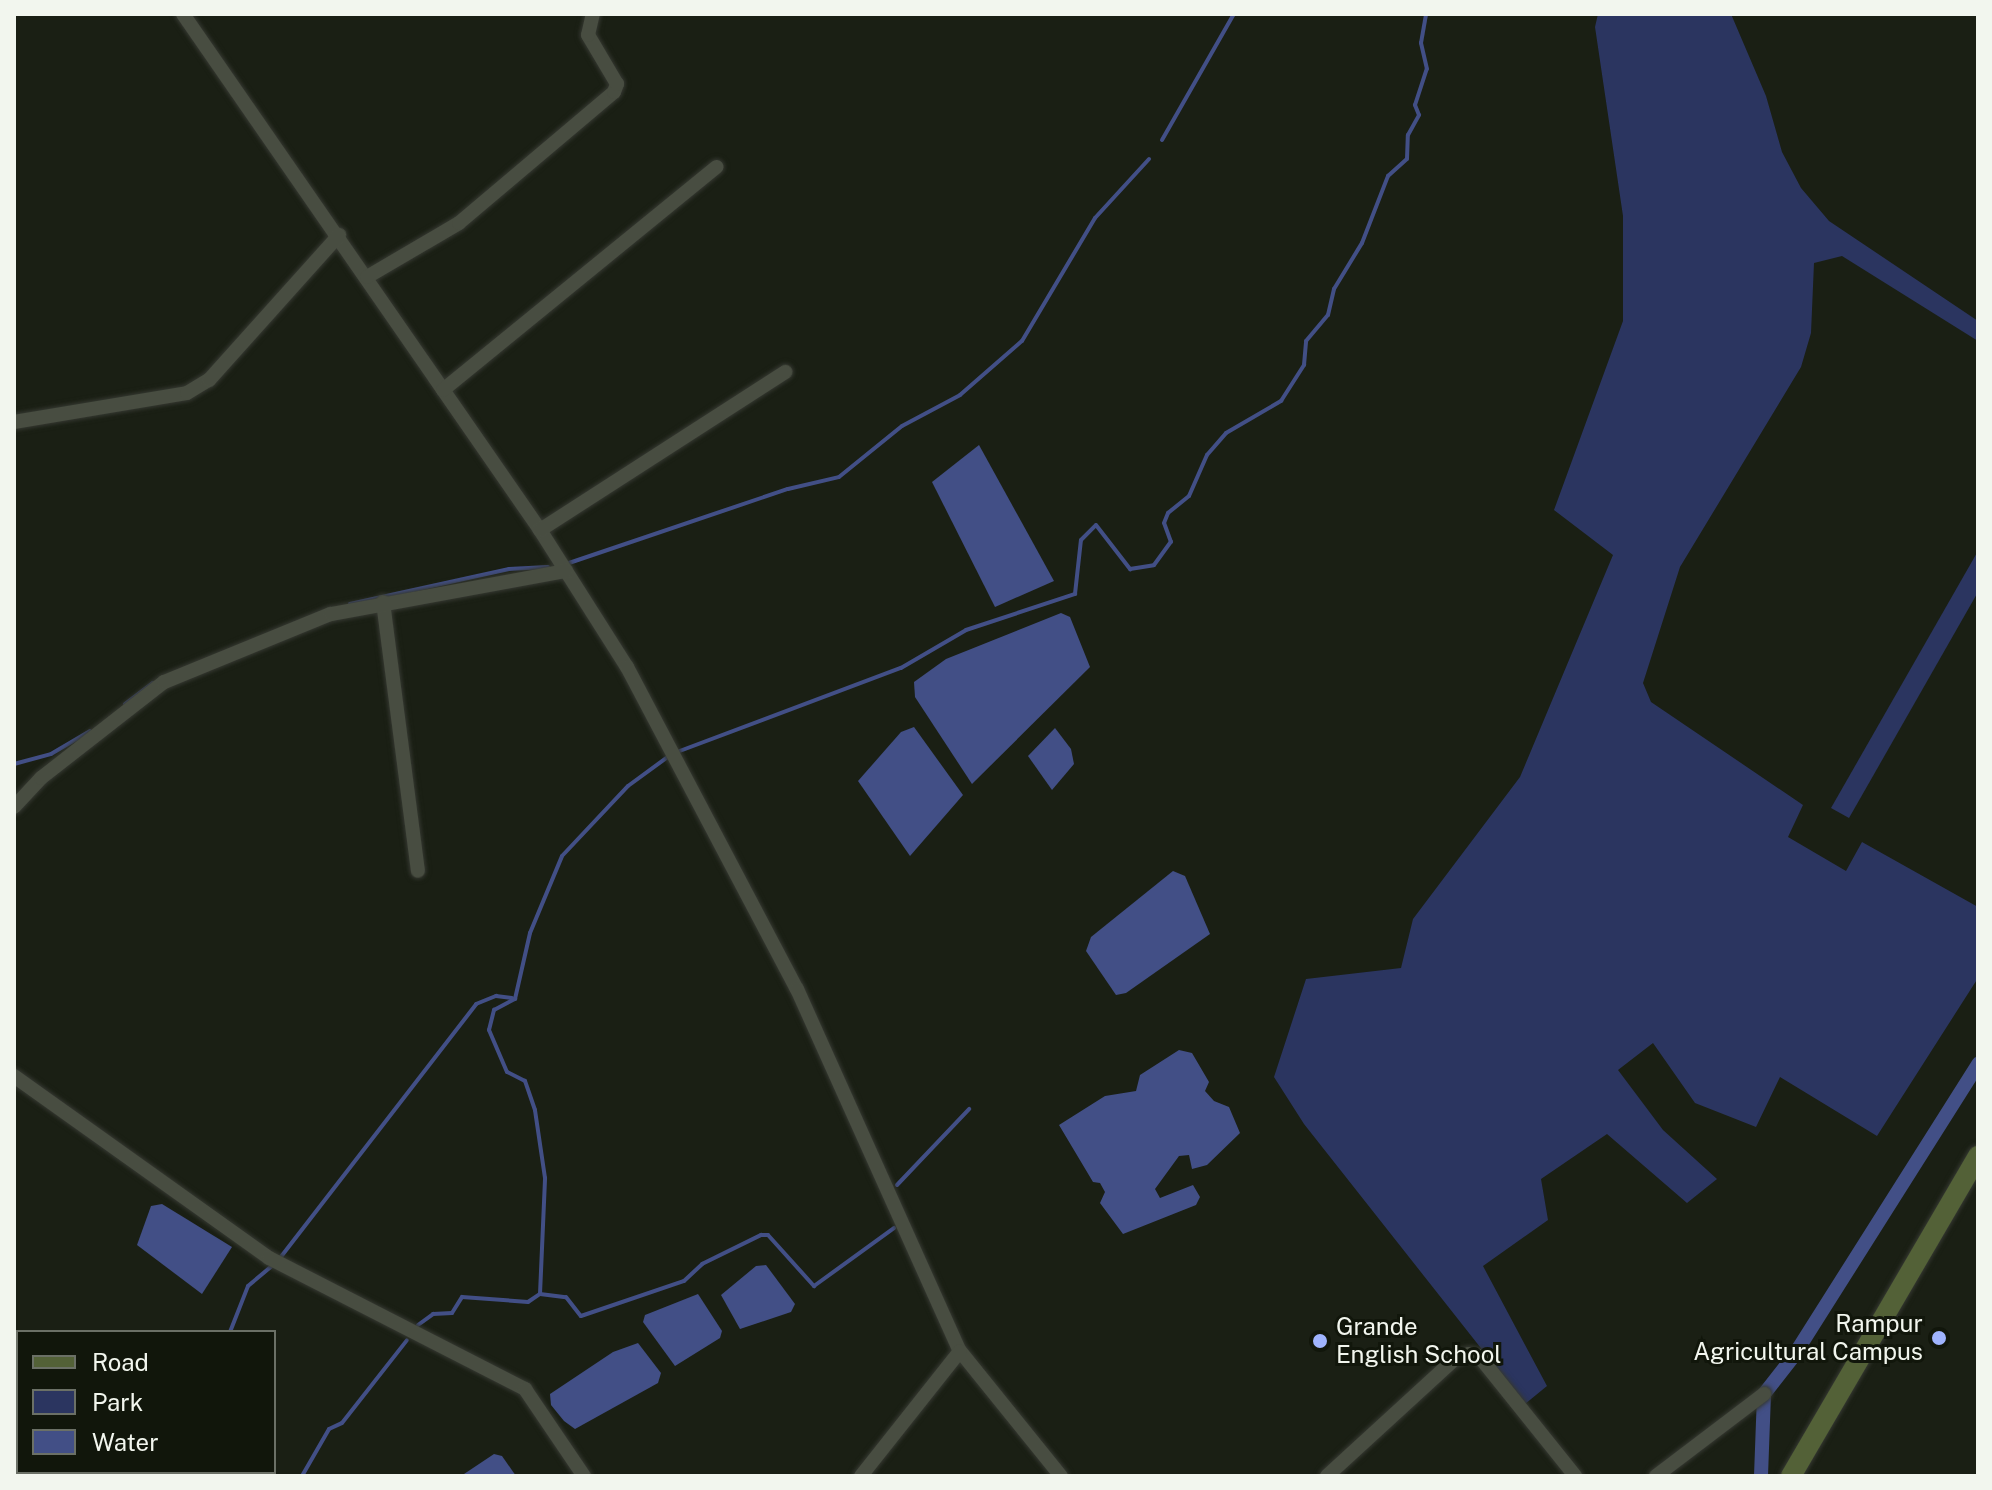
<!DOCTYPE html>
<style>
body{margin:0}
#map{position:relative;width:1992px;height:1490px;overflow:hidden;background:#1a1f14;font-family:"Public Sans",sans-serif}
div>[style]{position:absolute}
.green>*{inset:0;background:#2b3560}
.water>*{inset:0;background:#424f86}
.stream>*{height:4px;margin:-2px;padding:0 2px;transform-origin:2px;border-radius:2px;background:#424f86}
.canal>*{height:14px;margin:-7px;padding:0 7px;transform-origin:7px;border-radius:7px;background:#424f86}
.roads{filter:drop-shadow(0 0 2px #353831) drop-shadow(0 0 2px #353831)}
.minor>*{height:14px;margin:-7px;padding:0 7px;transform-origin:7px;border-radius:7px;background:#484d41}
.secondary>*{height:20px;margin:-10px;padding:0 10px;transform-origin:10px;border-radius:10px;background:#536137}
.dots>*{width:22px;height:22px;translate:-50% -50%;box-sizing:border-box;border:4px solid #11160b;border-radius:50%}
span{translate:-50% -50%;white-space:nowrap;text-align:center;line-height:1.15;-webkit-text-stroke:6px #11160b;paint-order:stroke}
.poi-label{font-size:24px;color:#f2f6ee}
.right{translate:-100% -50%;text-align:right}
.left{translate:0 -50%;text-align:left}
.frame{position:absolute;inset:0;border:16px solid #f2f6ee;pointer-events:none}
.legend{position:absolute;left:16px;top:1330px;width:260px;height:144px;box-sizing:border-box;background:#11160b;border:2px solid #6b7066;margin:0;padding:10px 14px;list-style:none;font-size:24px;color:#f2f6ee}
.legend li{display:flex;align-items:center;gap:16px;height:40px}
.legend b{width:40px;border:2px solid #6b7066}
</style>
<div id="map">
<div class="green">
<div style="clip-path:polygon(1598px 14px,1731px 14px,1766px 96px,1782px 152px,1801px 188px,1829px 221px,1978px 321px,1978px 341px,1842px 256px,1814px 263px,1811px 333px,1801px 367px,1680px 567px,1643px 683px,1651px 702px,1803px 805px,1788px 837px,1846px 871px,1862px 842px,1978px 907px,1978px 978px,1877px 1136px,1780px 1077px,1756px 1127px,1695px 1103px,1653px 1043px,1618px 1070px,1663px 1130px,1717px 1179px,1687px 1203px,1607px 1134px,1541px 1179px,1548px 1220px,1483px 1266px,1547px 1386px,1525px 1404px,1304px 1124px,1274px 1077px,1306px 979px,1401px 968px,1413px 919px,1520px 777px,1613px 555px,1554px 510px,1623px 321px,1623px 216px,1595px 27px)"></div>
<div style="clip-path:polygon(1978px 551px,1978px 592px,1849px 818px,1831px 808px)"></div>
</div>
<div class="water">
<div style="clip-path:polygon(979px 445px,1054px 581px,995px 607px,932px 482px)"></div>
<div style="clip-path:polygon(1061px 613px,1070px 617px,1090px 667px,972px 784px,915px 697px,914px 682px,946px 659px)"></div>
<div style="clip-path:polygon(914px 727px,963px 795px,910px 856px,858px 781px,901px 732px)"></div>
<div style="clip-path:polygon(1055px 728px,1071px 749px,1074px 764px,1052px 790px,1028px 756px)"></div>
<div style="clip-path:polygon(1173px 871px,1185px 876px,1210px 934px,1126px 993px,1116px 995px,1086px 951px,1091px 937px)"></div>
<div style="clip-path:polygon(1179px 1050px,1192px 1053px,1209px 1082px,1205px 1091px,1214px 1101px,1229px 1107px,1240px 1133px,1207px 1165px,1192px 1169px,1189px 1155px,1179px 1156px,1155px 1189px,1160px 1198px,1193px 1185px,1200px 1197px,1196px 1205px,1123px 1234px,1100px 1203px,1105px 1192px,1100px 1183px,1093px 1182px,1059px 1125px,1105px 1096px,1136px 1091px,1140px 1075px)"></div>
<div style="clip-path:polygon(162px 1204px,232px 1247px,202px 1294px,137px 1245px,151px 1206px)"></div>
<div style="clip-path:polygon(766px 1265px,795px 1304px,791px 1312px,740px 1329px,721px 1295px,756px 1266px)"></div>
<div style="clip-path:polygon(698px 1294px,722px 1331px,720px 1338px,675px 1366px,643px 1322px,645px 1315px)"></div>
<div style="clip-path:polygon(638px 1343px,661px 1373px,658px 1383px,575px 1429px,564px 1421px,551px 1405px,550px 1394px,613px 1352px)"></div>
<div style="clip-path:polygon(494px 1454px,502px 1456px,516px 1476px,461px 1476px)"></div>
</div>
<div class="stream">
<div style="left:1162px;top:140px;width:145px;rotate:-60.3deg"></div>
<div style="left:569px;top:563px;width:231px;rotate:-18.7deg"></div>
<div style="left:788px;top:489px;width:52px;rotate:-13.2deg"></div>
<div style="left:839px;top:477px;width:81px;rotate:-39deg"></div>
<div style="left:902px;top:426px;width:66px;rotate:-28.1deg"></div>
<div style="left:960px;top:395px;width:82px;rotate:-41.1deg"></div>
<div style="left:1022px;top:341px;width:143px;rotate:-59.3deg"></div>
<div style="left:1095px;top:218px;width:80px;rotate:-47.5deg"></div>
<div style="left:350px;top:604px;width:163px;rotate:-12.4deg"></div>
<div style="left:509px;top:569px;width:39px;rotate:-3deg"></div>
<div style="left:125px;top:704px;width:35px;rotate:-37deg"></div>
<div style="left:677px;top:752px;width:239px;rotate:-20.6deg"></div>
<div style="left:901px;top:668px;width:75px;rotate:-30.3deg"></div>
<div style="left:966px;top:630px;width:115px;rotate:-18.3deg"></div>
<div style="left:1075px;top:594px;width:54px;rotate:-83.7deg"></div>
<div style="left:1081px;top:540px;width:21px;rotate:-45deg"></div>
<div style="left:1096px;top:525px;width:56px;rotate:52.3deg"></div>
<div style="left:1130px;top:569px;width:24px;rotate:-9deg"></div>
<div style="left:1154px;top:565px;width:29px;rotate:-54deg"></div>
<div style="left:1171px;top:542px;width:20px;rotate:-110deg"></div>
<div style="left:1164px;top:523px;width:11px;rotate:-68deg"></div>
<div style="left:1168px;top:513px;width:27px;rotate:-39deg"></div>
<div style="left:1189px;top:496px;width:45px;rotate:-66.3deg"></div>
<div style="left:1207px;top:455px;width:29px;rotate:-49deg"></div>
<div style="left:1226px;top:433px;width:64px;rotate:-30.2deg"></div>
<div style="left:1281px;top:401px;width:43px;rotate:-57.4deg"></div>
<div style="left:1304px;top:365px;width:24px;rotate:-85deg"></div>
<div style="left:1306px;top:341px;width:34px;rotate:-50deg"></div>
<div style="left:1328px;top:315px;width:27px;rotate:-77deg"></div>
<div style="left:1334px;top:289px;width:54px;rotate:-58.7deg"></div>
<div style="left:1362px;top:243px;width:72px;rotate:-68.8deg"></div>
<div style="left:1388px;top:176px;width:25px;rotate:-42deg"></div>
<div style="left:1407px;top:159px;width:24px;rotate:-88deg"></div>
<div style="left:1408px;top:135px;width:23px;rotate:-61deg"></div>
<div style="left:1419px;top:115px;width:11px;rotate:-112deg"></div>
<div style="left:1415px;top:105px;width:38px;rotate:-72deg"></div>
<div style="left:1427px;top:69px;width:27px;rotate:-103deg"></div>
<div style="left:1421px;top:43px;width:29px;rotate:-80deg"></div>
<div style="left:14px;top:764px;width:38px;rotate:-15deg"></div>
<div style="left:51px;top:754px;width:45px;rotate:-30.5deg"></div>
<div style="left:897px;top:1185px;width:105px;rotate:-46.5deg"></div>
<div style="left:280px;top:1258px;width:321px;rotate:-52.3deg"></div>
<div style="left:476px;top:1004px;width:22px;rotate:-22deg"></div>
<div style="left:496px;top:996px;width:16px;rotate:7deg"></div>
<div style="left:540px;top:1294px;width:26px;rotate:7deg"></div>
<div style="left:566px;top:1297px;width:24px;rotate:52deg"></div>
<div style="left:581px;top:1316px;width:109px;rotate:-18.8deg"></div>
<div style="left:684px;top:1281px;width:25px;rotate:-43deg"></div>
<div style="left:702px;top:1264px;width:66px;rotate:-26.2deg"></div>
<div style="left:761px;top:1235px;width:7px"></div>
<div style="left:768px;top:1235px;width:69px;rotate:48deg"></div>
<div style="left:814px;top:1286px;width:99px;rotate:-35.9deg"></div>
<div style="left:418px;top:1325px;width:19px;rotate:-36deg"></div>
<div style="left:433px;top:1314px;width:19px;rotate:-3deg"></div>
<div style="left:452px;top:1313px;width:19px;rotate:-58deg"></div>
<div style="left:462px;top:1297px;width:66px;rotate:4.3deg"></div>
<div style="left:528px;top:1302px;width:14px;rotate:-34deg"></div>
<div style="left:540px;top:1294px;width:116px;rotate:-87.5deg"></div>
<div style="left:545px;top:1178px;width:69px;rotate:-98.4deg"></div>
<div style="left:535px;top:1110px;width:31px;rotate:-109deg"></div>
<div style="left:525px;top:1081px;width:20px;rotate:-153deg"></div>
<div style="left:507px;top:1072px;width:46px;rotate:-113.2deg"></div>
<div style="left:489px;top:1030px;width:21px;rotate:-76deg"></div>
<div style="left:494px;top:1010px;width:24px;rotate:-28deg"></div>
<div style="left:515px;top:999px;width:68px;rotate:-77.2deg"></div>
<div style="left:530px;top:933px;width:83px;rotate:-67.4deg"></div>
<div style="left:562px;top:856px;width:96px;rotate:-46.7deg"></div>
<div style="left:628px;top:786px;width:51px;rotate:-36.2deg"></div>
<div style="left:230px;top:1332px;width:49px;rotate:-68.6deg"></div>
<div style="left:248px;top:1286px;width:34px;rotate:-40deg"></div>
<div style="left:133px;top:1476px;width:4px;rotate:-63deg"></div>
<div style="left:302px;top:1476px;width:54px;rotate:-60.1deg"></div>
<div style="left:329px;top:1429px;width:14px;rotate:-25deg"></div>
<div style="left:342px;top:1423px;width:105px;rotate:-51.9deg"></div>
</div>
<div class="canal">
<div style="left:1761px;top:1476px;width:82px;rotate:-87.9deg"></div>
<div style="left:1764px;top:1394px;width:47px;rotate:-51.9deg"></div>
<div style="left:1793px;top:1357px;width:347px;rotate:-57.7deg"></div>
</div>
<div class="roads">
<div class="minor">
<div style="left:183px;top:14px;width:627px;rotate:55.32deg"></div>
<div style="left:540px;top:530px;width:162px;rotate:57.6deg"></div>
<div style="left:627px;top:667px;width:364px;rotate:62.2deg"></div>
<div style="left:797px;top:989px;width:397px;rotate:65.8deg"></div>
<div style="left:960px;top:1351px;width:161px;rotate:51.1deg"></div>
<div style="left:367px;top:277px;width:107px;rotate:-30.4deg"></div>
<div style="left:459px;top:223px;width:203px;rotate:-40.2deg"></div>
<div style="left:614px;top:92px;width:9px;rotate:-69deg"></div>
<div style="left:617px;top:84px;width:57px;rotate:-120.6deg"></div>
<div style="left:588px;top:35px;width:22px;rotate:-77deg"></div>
<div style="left:443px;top:390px;width:353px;rotate:-39.2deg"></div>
<div style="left:14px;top:422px;width:175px;rotate:-9.5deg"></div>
<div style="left:187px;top:393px;width:26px;rotate:-31deg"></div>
<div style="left:209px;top:380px;width:195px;rotate:-48.1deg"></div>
<div style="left:540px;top:530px;width:292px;rotate:-32.8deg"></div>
<div style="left:383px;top:602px;width:271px;rotate:82.6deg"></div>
<div style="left:14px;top:807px;width:40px;rotate:-47deg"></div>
<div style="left:41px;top:778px;width:156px;rotate:-38deg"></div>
<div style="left:164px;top:682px;width:180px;rotate:-22.2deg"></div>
<div style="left:331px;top:614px;width:239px;rotate:-10.4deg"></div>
<div style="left:14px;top:1076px;width:313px;rotate:35.5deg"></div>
<div style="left:269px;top:1258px;width:288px;rotate:27.1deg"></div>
<div style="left:525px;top:1389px;width:105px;rotate:55.9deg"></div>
<div style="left:861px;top:1476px;width:159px;rotate:-51.6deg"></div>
<div style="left:1327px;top:1476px;width:175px;rotate:-42.5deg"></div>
<div style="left:1456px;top:1358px;width:14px;rotate:-17deg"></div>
<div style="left:1469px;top:1354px;width:10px;rotate:11deg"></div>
<div style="left:1479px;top:1356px;width:154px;rotate:51.3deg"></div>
<div style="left:1656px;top:1476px;width:136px;rotate:-37.2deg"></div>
</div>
<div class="secondary">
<div style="left:1791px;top:1476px;width:371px;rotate:-59.7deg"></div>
</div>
</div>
<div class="dots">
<div style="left:1939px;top:1338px;background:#9fb3fd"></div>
<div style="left:1320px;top:1341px;background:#9fb3fd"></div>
</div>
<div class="poi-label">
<span class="right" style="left:1923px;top:1338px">Rampur<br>Agricultural Campus</span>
<span class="left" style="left:1336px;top:1341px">Grande<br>English School</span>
</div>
<div class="frame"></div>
<ul class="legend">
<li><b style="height:10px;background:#536137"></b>Road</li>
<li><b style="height:22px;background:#2b3560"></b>Park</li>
<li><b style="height:22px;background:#424f86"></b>Water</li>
</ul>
</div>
